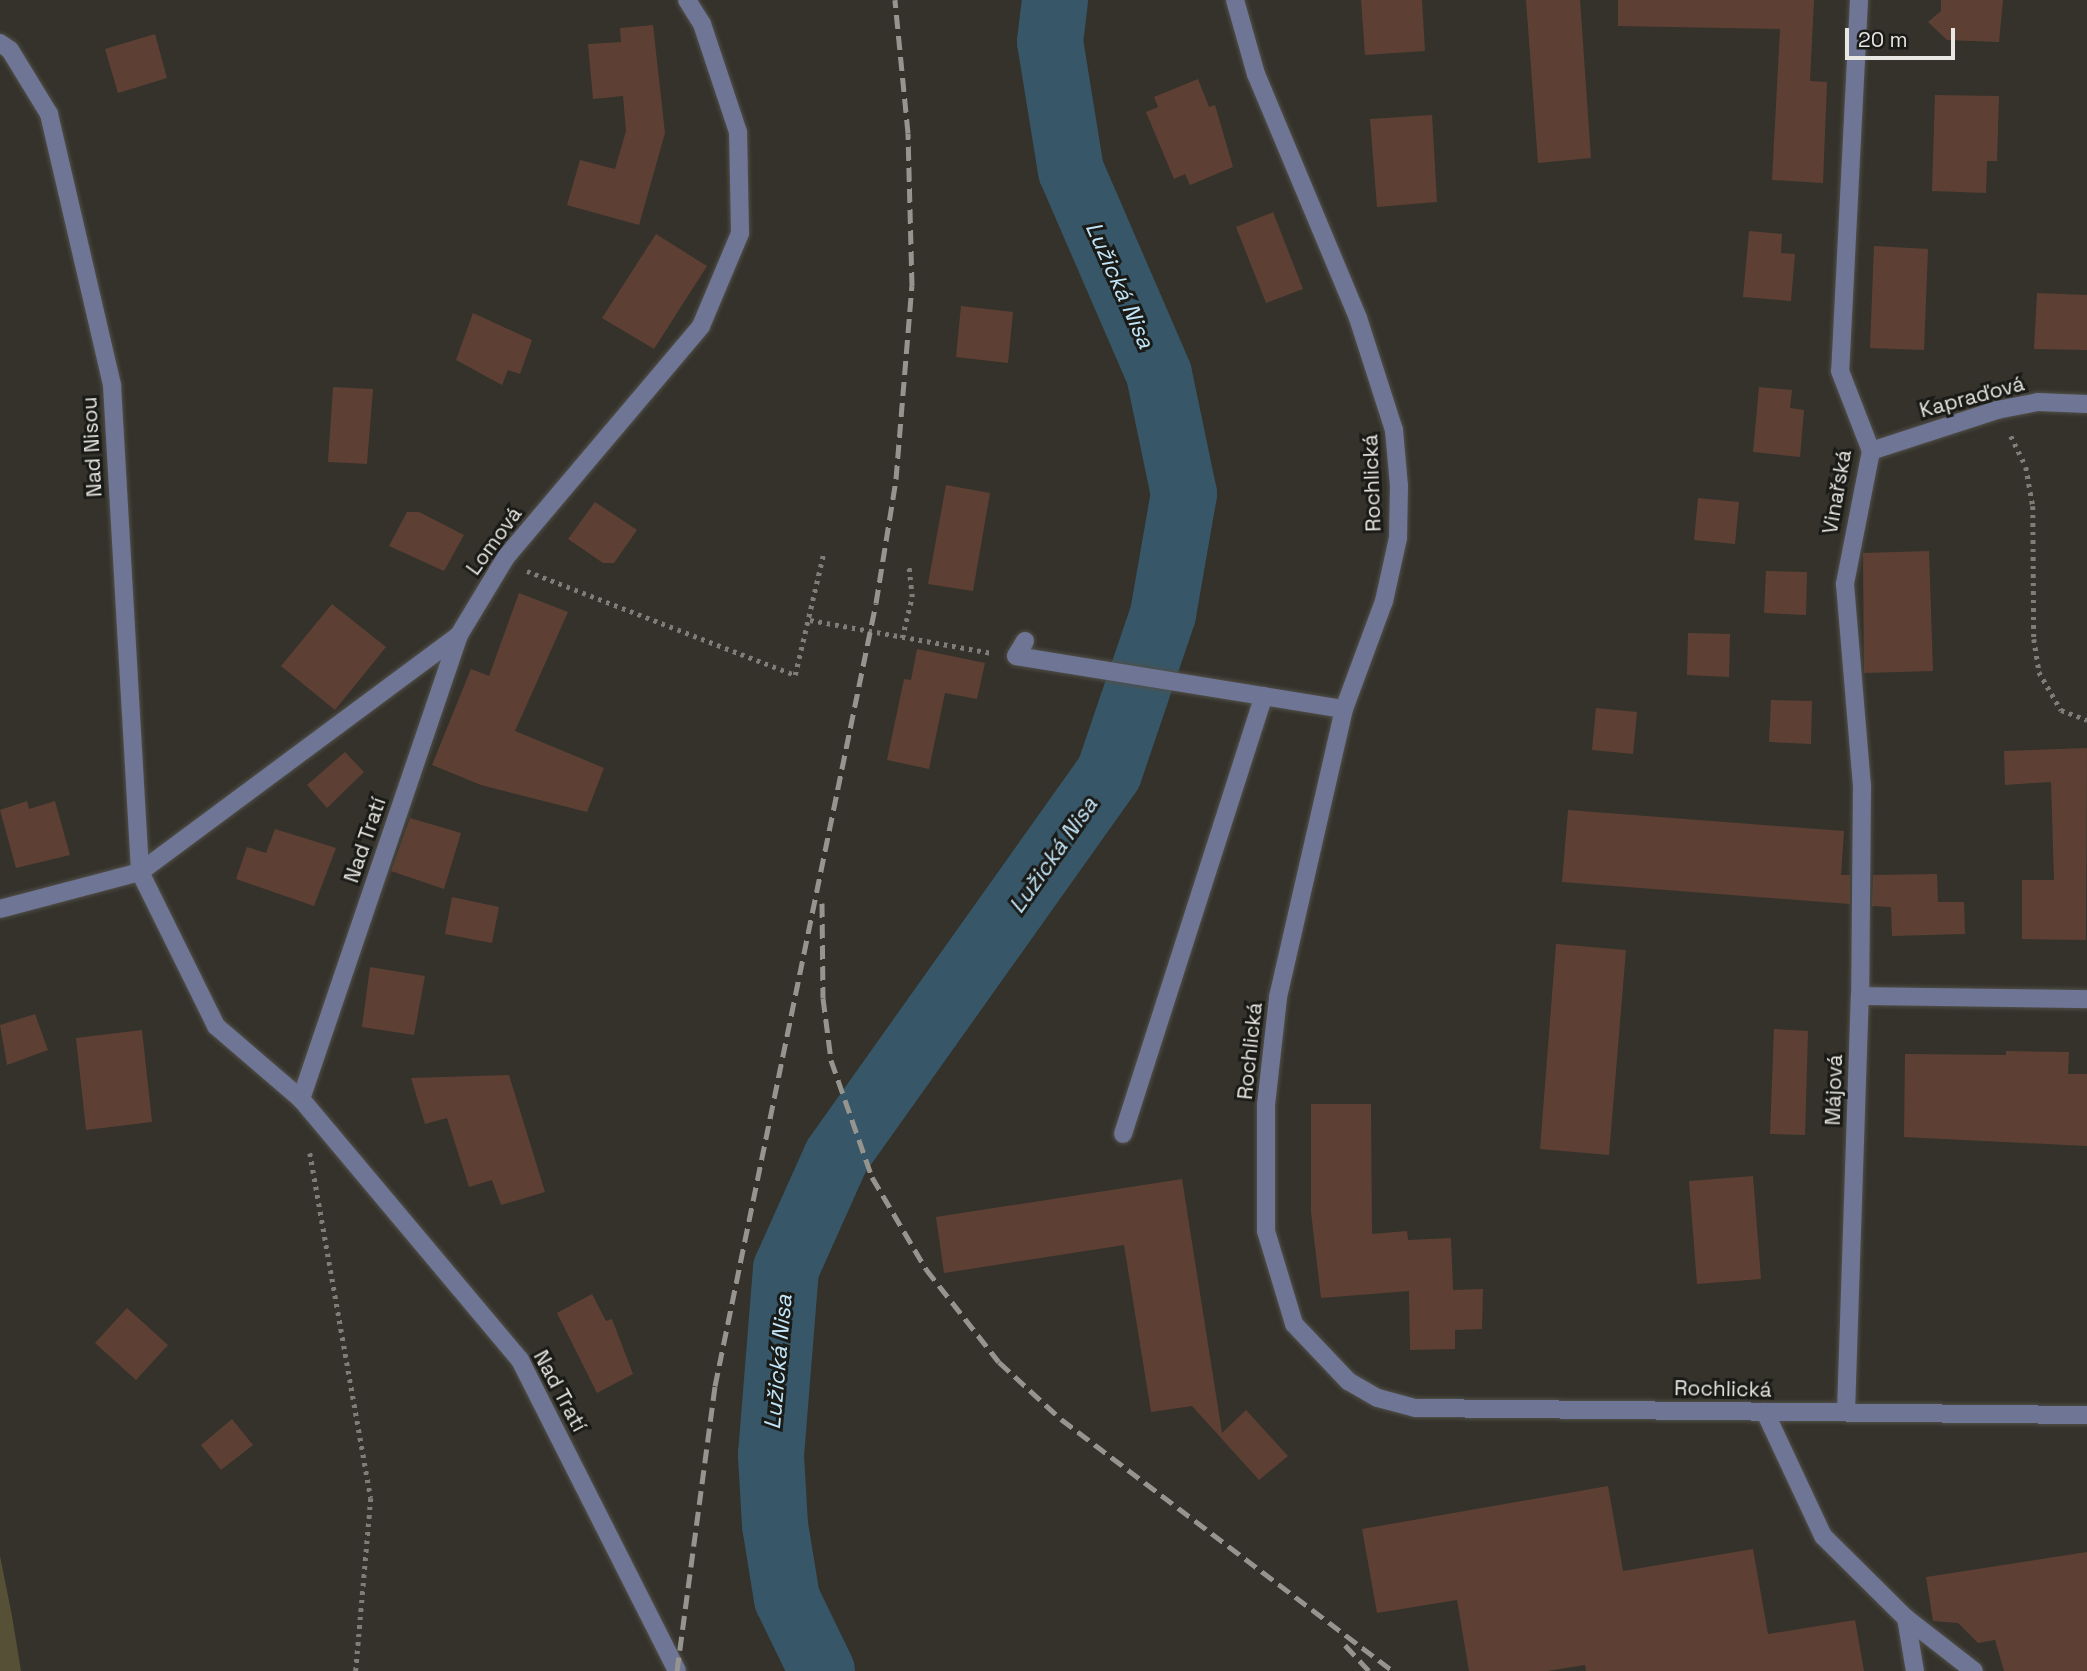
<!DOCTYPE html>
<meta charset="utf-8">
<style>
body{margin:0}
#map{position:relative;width:2087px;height:1671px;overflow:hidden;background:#34322b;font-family:"Space Grotesk",sans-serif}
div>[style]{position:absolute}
.green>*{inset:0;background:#565037}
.river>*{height:66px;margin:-33px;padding:0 33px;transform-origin:33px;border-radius:33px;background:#375768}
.building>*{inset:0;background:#5d4033}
.path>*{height:4.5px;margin-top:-2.25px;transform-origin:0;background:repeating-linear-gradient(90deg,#7f7d77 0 3.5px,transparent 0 8.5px)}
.roads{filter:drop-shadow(0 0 2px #514f48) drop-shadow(0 0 2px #514f48)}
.minor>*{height:18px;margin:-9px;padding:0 9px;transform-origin:9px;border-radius:9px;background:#6f7695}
.rail>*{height:5px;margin-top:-2.5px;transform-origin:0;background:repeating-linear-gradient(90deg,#95948e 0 14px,transparent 0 21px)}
span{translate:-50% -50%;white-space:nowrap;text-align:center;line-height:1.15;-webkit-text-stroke:6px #1a1a17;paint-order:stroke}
.street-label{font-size:21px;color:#e8e7e3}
.water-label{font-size:23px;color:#c2e6f9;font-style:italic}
.scale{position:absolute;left:1845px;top:28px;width:110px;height:32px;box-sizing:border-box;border:4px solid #e8e7e3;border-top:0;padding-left:9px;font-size:21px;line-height:24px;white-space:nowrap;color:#e8e7e3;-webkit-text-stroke:5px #1a1a17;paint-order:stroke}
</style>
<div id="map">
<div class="green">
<div style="clip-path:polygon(0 1556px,12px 1616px,21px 1671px,0 1671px)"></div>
</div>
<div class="river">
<div style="left:822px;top:1671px;width:80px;rotate:-115.9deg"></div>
<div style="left:787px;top:1599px;width:75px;rotate:-99.2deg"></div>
<div style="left:775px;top:1525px;width:70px;rotate:-93.3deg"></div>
<div style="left:771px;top:1455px;width:187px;rotate:-85.4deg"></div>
<div style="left:786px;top:1269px;width:123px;rotate:-65.9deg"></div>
<div style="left:836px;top:1157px;width:471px;rotate:-54.6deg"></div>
<div style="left:1109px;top:773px;width:168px;rotate:-71.2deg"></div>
<div style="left:1163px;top:614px;width:122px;rotate:-80.1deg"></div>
<div style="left:1184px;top:494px;width:123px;rotate:-101.8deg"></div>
<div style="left:1159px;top:374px;width:221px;rotate:-113.4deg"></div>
<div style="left:1071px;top:171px;width:131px;rotate:-99.2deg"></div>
<div style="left:1050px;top:42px;width:42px;rotate:-83.2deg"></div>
</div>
<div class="building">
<div style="clip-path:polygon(1361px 0,1422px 0,1425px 51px,1365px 55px)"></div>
<div style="clip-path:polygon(1526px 0,1580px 0,1591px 158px,1538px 163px)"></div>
<div style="clip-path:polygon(1618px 0,1814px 0,1810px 81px,1827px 82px,1823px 183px,1772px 180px,1780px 29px,1618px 26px)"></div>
<div style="clip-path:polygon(1941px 0,2003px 0,1999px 42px,1947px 40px,1928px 22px,1941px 11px)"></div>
<div style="clip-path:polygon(653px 25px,665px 133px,639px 225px,567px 205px,580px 160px,615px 169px,626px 131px,623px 96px,593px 99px,588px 44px,621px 42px,620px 28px)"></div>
<div style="clip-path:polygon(155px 34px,167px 78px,118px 93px,105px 49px)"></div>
<div style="clip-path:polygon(1198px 79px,1209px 107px,1215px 105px,1233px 167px,1190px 185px,1185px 174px,1174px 179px,1146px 112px,1158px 107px,1154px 97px)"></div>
<div style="clip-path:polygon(1935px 95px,1999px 96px,1997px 161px,1987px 161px,1986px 193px,1932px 191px)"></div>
<div style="clip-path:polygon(1432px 115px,1437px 202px,1377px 207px,1370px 119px)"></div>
<div style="clip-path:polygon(1273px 212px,1303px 289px,1266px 303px,1236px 227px)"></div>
<div style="clip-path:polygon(1749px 231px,1782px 234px,1781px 253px,1795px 254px,1791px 301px,1743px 297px)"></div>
<div style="clip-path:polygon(656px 234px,707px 266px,654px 349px,602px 318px)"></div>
<div style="clip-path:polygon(1874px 246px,1928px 249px,1924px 350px,1870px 348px)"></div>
<div style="clip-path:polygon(2037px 293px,2087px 295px,2087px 350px,2034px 349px)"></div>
<div style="clip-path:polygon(961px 306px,1013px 312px,1008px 363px,956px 357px)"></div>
<div style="clip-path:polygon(473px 313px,532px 340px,520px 374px,508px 370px,502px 385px,456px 360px)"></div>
<div style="clip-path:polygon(333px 387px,373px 389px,367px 464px,328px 462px)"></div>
<div style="clip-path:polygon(1759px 387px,1792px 390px,1790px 408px,1804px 410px,1800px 457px,1753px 452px)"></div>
<div style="clip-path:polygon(946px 485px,990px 493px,973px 591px,928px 584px)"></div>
<div style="clip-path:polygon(1698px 498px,1739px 502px,1735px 544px,1694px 540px)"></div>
<div style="clip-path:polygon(595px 502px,637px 530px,614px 563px,603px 563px,568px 539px)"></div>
<div style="clip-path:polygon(407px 512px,419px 512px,464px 535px,444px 571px,389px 546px)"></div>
<div style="clip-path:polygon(1929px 551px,1933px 671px,1864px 673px,1863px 553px)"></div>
<div style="clip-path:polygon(1766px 571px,1807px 572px,1806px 615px,1764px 613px)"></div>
<div style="clip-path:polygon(519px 593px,568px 612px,515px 731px,604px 768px,587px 812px,481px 785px,432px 765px,471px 669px,489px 676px)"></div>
<div style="clip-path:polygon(332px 604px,386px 647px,335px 710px,281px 666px)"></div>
<div style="clip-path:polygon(1688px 633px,1730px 634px,1729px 677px,1687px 675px)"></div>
<div style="clip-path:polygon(917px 649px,985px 663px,977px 699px,945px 693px,929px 769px,887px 760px,904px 679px,911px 680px)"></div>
<div style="clip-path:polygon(1771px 700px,1812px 701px,1811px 744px,1769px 742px)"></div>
<div style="clip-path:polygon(1596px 708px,1637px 712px,1633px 754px,1592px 750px)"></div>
<div style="clip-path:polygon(2087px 748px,2086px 940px,2022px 939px,2022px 880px,2054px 880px,2051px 782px,2005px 785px,2004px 751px)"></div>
<div style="clip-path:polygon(345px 752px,364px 772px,327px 808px,307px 785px)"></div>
<div style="clip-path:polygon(27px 801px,29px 809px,55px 801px,70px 855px,16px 868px,0 810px)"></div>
<div style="clip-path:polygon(1568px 810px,1844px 831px,1841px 875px,1850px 875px,1850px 904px,1562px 882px)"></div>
<div style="clip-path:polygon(410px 818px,461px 833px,444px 889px,391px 871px)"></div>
<div style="clip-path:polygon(275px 829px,336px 848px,314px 906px,236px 879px,247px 847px,266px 853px)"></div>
<div style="clip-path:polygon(1937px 874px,1938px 902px,1964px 902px,1965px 934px,1892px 936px,1891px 907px,1872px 906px,1873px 875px)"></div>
<div style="clip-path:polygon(452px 897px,499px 907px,492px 943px,445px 934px)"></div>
<div style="clip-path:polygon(1556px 944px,1626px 950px,1609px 1155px,1540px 1149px)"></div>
<div style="clip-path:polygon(370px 967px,425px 976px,414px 1035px,362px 1027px)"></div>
<div style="clip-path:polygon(35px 1014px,48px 1050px,7px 1065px,0 1025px)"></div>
<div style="clip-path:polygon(1774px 1029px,1808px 1031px,1805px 1135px,1770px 1134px)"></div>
<div style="clip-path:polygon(142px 1030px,152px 1122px,86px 1130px,76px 1038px)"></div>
<div style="clip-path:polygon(2006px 1051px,2069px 1052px,2068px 1074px,2087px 1074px,2087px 1146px,1904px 1137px,1905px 1054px,2006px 1055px)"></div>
<div style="clip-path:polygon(509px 1075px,545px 1192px,501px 1205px,492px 1180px,469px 1187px,447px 1118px,425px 1124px,411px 1078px)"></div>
<div style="clip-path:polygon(1311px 1104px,1371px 1104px,1372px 1234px,1407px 1231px,1408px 1240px,1451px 1238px,1453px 1290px,1483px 1289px,1482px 1329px,1455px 1330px,1455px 1349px,1410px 1350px,1409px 1291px,1321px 1298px,1311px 1212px)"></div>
<div style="clip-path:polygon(1753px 1176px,1761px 1279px,1697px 1284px,1689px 1181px)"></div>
<div style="clip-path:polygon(1182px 1179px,1222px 1433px,1246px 1410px,1288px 1456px,1259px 1480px,1192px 1406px,1151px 1412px,1124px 1245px,944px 1273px,936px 1217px)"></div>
<div style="clip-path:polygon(592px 1294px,606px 1321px,612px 1319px,633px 1374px,597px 1393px,557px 1313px)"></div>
<div style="clip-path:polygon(127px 1308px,168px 1345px,136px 1380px,95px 1343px)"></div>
<div style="clip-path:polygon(232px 1419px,253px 1445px,221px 1470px,201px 1445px)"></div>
<div style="clip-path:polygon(1608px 1486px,1623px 1571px,1753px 1549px,1768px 1634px,1855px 1620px,1864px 1671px,1586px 1671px,1585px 1665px,1547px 1671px,1469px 1671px,1457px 1600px,1377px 1613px,1362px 1529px)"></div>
<div style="clip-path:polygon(2087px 1552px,2087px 1671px,2004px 1671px,1995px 1640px,1978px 1643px,1958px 1623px,1933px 1621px,1926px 1577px)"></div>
</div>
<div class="path">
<div style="left:2011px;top:436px;width:34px;rotate:64deg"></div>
<div style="left:2026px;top:467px;width:40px;rotate:80deg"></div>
<div style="left:2033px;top:506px;width:133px;rotate:89.6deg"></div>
<div style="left:2034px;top:639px;width:33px;rotate:81deg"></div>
<div style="left:2039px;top:672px;width:44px;rotate:59.9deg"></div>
<div style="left:2061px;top:710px;width:28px;rotate:21deg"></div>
<div style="left:527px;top:571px;width:287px;rotate:21.2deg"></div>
<div style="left:795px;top:675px;width:127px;rotate:-76.8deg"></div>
<div style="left:810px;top:620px;width:185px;rotate:10.3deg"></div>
<div style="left:902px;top:638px;width:42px;rotate:-76.3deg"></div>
<div style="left:912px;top:597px;width:31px;rotate:-96deg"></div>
<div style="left:310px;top:1153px;width:350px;rotate:80deg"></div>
<div style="left:371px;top:1498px;width:174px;rotate:95deg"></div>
</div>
<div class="roads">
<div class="minor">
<div style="left:1235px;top:0;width:77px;rotate:74.2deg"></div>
<div style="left:1256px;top:74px;width:264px;rotate:67.3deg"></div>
<div style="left:1358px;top:318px;width:118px;rotate:72.2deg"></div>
<div style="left:1394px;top:430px;width:56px;rotate:84.9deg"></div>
<div style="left:1399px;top:486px;width:52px;rotate:91.1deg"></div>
<div style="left:1398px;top:538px;width:65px;rotate:102.5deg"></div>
<div style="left:1384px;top:601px;width:115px;rotate:110.3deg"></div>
<div style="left:1344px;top:709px;width:296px;rotate:102.9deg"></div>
<div style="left:1278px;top:998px;width:108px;rotate:96.4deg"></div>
<div style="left:1266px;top:1105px;width:126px;rotate:90deg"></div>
<div style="left:1266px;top:1231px;width:97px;rotate:73.2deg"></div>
<div style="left:1294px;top:1324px;width:79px;rotate:46.5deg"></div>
<div style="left:1348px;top:1381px;width:34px;rotate:30deg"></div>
<div style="left:1378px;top:1398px;width:39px;rotate:15deg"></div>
<div style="left:1416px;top:1408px;width:671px;rotate:0.6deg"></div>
<div style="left:1859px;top:0;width:371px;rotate:92.9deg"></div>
<div style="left:1840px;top:371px;width:86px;rotate:68.8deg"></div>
<div style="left:1871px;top:451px;width:136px;rotate:101.1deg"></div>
<div style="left:1845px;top:584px;width:203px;rotate:85.2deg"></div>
<div style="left:1862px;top:786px;width:210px;rotate:90.5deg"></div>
<div style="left:0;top:43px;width:12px;rotate:35deg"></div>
<div style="left:10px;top:50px;width:75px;rotate:58.6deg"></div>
<div style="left:49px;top:114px;width:278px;rotate:76.9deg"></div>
<div style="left:112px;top:385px;width:488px;rotate:86.7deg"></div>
<div style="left:140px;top:872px;width:172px;rotate:63.7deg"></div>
<div style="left:216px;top:1026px;width:112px;rotate:40.7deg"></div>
<div style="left:301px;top:1099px;width:341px;rotate:50deg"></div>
<div style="left:520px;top:1360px;width:348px;rotate:63.2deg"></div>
<div style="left:1871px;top:451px;width:133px;rotate:-18deg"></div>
<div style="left:1997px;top:410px;width:42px;rotate:-11deg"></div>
<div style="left:2038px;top:402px;width:49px;rotate:2.3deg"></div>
<div style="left:1025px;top:641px;width:17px;rotate:121deg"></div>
<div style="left:1016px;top:656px;width:332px;rotate:9.2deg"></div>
<div style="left:0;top:909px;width:145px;rotate:-14.8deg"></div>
<div style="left:140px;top:872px;width:397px;rotate:-36.6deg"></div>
<div style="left:459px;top:635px;width:91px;rotate:-58.9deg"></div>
<div style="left:506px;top:557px;width:302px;rotate:-49.8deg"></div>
<div style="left:701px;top:326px;width:101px;rotate:-67.2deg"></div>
<div style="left:740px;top:233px;width:101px;rotate:-91.1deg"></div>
<div style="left:738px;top:132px;width:114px;rotate:-108.4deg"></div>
<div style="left:702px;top:24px;width:28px;rotate:-122deg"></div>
<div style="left:301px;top:1099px;width:490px;rotate:-71.2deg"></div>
<div style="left:1123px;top:1134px;width:460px;rotate:-72.2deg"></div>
<div style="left:1765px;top:1412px;width:137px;rotate:64.9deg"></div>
<div style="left:1823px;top:1536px;width:117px;rotate:44.7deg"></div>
<div style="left:1906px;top:1618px;width:86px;rotate:37.9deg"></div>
<div style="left:1846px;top:1412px;width:416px;rotate:-88.1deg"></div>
<div style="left:1860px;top:996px;width:227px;rotate:0.8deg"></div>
<div style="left:1906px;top:1618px;width:54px;rotate:80.4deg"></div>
</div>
</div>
<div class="rail">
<div style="left:822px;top:903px;width:95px;rotate:89.4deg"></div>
<div style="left:823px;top:998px;width:63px;rotate:82.6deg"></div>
<div style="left:831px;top:1060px;width:124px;rotate:70.7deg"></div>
<div style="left:872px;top:1177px;width:107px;rotate:59.6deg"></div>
<div style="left:926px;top:1269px;width:118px;rotate:51.9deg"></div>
<div style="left:999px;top:1362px;width:84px;rotate:42.6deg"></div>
<div style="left:1061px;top:1419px;width:417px;rotate:37.2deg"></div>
<div style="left:1345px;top:1645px;width:35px;rotate:47deg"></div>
<div style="left:677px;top:1671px;width:288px;rotate:-82.4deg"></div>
<div style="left:715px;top:1386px;width:799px;rotate:-78.38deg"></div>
<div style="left:876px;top:603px;width:126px;rotate:-80.8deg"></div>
<div style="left:896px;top:479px;width:194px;rotate:-85.3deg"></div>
<div style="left:912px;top:286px;width:153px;rotate:-91.5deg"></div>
<div style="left:908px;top:133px;width:134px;rotate:-95.6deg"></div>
</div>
<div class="street-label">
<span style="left:1972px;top:397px;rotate:-15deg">Kapraďová</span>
<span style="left:92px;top:447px;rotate:-93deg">Nad Nisou</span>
<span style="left:1372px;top:483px;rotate:-92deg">Rochlická</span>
<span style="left:1837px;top:492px;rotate:-80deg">Vinařská</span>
<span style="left:494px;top:541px;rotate:-54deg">Lomová</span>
<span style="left:365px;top:840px;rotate:-71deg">Nad Tratí</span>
<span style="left:1250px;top:1051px;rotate:-84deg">Rochlická</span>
<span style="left:1834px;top:1090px;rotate:-88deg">Májová</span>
<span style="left:1723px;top:1389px;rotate:1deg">Rochlická</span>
<span style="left:560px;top:1391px;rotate:62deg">Nad Tratí</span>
</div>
<div class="water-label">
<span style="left:1120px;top:285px;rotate:66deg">Lužická Nisa</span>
<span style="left:1053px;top:855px;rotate:-55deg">Lužická Nisa</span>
<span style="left:778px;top:1362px;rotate:-85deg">Lužická Nisa</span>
</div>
<div class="scale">20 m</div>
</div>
